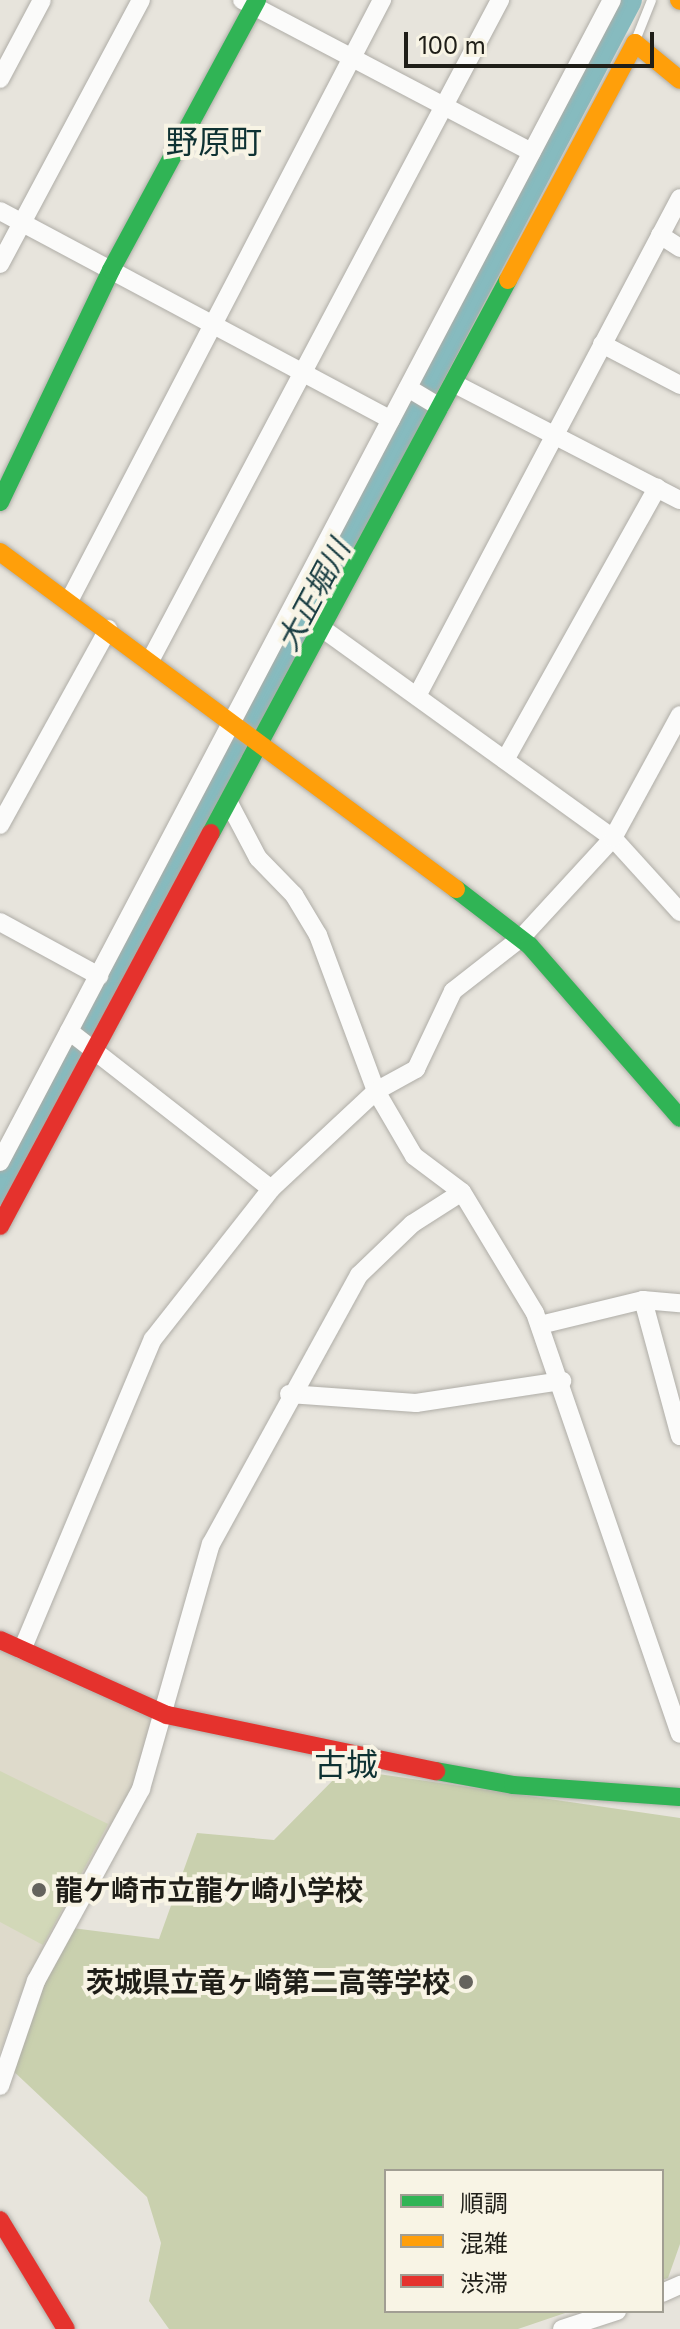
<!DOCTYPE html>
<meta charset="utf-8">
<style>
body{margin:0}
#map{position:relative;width:680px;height:2329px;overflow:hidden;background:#e7e4dc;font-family:Inter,"Noto Sans JP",sans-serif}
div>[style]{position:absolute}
.built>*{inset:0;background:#dedacb}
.green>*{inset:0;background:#d2d8b8}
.forest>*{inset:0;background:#c9d0ae}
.river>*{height:30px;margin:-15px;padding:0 15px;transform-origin:15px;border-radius:15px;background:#86bbbf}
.roads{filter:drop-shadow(0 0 2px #afada7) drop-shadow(0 0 2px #afada7)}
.lane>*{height:9px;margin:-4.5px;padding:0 4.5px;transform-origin:4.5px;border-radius:4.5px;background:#fbfbfa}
.street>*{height:18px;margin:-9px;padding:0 9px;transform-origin:9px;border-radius:9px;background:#fbfbfa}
.fast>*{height:18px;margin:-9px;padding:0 9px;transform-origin:9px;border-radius:9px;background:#30b455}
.slow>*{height:18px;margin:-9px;padding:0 9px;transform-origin:9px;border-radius:9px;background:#ff9f0a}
.jam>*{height:18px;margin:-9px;padding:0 9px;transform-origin:9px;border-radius:9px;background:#e5322d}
.dots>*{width:22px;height:22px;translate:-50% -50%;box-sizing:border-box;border:4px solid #f8f4e5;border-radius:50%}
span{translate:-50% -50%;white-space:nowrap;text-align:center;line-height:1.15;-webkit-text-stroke:8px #f8f4e5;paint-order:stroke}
.poi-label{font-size:28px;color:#1f1e18;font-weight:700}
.left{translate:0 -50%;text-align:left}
.right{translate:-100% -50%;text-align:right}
.water-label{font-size:30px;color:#193d42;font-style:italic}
.quarter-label{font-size:32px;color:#0e3233}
.legend{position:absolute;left:384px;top:2169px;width:280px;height:144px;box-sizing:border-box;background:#f8f4e5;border:2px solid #a19e93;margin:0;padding:10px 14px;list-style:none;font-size:24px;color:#1f1e18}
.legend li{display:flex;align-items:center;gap:16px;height:40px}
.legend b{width:40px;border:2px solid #a19e93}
.scale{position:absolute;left:404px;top:32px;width:250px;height:36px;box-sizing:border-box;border:4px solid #1f1e18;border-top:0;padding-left:10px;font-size:24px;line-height:28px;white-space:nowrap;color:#1f1e18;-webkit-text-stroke:6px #f8f4e5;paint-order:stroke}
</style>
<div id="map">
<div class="built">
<div style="clip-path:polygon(0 1649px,154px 1716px,133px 1788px,21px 1993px,0 2053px)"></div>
</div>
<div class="green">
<div style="clip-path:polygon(0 1771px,108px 1824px,43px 1945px,0 1922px)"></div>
</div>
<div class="forest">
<div style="clip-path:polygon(344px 1769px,680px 1818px,680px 2244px,668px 2278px,662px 2280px,662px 2171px,386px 2171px,386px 2311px,571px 2311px,518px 2329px,169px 2329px,149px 2301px,161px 2243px,147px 2197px,9px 2067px,43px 1975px,72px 1928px,159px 1939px,197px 1833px,274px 1840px)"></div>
</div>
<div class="river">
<div style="left:0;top:1190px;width:1345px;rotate:-62.22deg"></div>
</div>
<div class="roads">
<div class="lane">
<div style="left:635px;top:40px;width:43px;rotate:-68.2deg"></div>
</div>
<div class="street">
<div style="left:242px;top:0;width:327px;rotate:27.7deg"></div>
<div style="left:0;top:79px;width:89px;rotate:-62deg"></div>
<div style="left:0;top:211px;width:443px;rotate:28.1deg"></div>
<div style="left:660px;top:235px;width:24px;rotate:33deg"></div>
<div style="left:0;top:264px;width:299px;rotate:-61.9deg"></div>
<div style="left:602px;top:344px;width:88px;rotate:27.7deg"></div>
<div style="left:453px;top:383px;width:255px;rotate:27.3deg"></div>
<div style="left:408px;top:388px;width:37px;rotate:31deg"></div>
<div style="left:69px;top:601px;width:678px;rotate:-62.49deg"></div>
<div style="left:323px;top:629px;width:357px;rotate:35.8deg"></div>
<div style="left:613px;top:838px;width:100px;rotate:47.8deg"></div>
<div style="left:151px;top:659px;width:746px;rotate:-62.09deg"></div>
<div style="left:417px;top:696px;width:563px;rotate:-62.16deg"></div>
<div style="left:505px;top:760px;width:312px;rotate:-60.8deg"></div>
<div style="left:229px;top:803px;width:62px;rotate:62.2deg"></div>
<div style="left:258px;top:858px;width:52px;rotate:45.8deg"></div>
<div style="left:294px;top:895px;width:47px;rotate:59deg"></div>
<div style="left:318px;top:935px;width:166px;rotate:69.6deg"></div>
<div style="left:376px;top:1091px;width:75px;rotate:59.7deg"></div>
<div style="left:414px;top:1156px;width:60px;rotate:36.9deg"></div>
<div style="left:462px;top:1192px;width:141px;rotate:58.9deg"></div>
<div style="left:535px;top:1313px;width:445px;rotate:71deg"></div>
<div style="left:0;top:825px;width:224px;rotate:-61.1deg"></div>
<div style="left:0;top:922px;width:113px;rotate:28.6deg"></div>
<div style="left:69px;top:1031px;width:256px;rotate:38deg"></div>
<div style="left:0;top:1162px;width:1313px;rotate:-62.23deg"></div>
<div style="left:643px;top:1300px;width:141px;rotate:74.8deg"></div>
<div style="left:540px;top:1325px;width:106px;rotate:-13.6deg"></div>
<div style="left:643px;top:1300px;width:37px;rotate:5deg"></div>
<div style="left:289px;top:1394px;width:127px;rotate:4.1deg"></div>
<div style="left:416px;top:1403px;width:148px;rotate:-8.6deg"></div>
<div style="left:22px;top:1650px;width:337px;rotate:-67.2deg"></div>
<div style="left:153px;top:1339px;width:191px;rotate:-51.8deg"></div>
<div style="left:271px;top:1189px;width:144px;rotate:-43deg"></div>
<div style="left:376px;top:1091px;width:46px;rotate:-28.8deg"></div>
<div style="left:416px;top:1069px;width:86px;rotate:-64.6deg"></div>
<div style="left:453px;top:991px;width:88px;rotate:-38deg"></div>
<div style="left:522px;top:937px;width:134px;rotate:-47.4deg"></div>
<div style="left:613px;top:838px;width:140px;rotate:-61.4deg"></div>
<div style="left:0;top:2086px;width:111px;rotate:-71.1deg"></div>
<div style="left:36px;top:1981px;width:219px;rotate:-61.3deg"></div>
<div style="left:141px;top:1789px;width:255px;rotate:-74.1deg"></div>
<div style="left:211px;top:1544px;width:307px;rotate:-61.2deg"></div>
<div style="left:359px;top:1275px;width:74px;rotate:-43.9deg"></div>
<div style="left:412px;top:1224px;width:59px;rotate:-32.6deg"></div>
<div style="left:662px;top:2293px;width:20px;rotate:-24deg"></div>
<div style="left:562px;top:2329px;width:58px;rotate:-18.1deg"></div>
</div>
<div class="fast">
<div style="left:0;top:502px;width:257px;rotate:-64.4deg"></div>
<div style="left:111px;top:270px;width:307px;rotate:-61.6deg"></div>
<div style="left:211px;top:833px;width:628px;rotate:-61.76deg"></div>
<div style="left:456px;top:889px;width:93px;rotate:37.6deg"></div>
<div style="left:530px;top:946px;width:228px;rotate:48.9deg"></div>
<div style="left:436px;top:1771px;width:78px;rotate:10.3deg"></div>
<div style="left:513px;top:1785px;width:167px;rotate:4.1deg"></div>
</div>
<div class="slow">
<div style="left:679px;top:0;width:1px;rotate:45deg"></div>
<div style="left:508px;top:280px;width:269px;rotate:-61.8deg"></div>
<div style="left:635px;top:43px;width:58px;rotate:39.4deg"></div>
<div style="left:0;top:552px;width:567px;rotate:36.47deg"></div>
</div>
<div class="jam">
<div style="left:0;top:1226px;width:446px;rotate:-61.8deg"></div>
<div style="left:0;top:1640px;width:183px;rotate:24.2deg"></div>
<div style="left:167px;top:1715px;width:275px;rotate:11.8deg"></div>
<div style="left:0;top:2220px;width:127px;rotate:58.8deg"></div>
</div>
</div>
<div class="dots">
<div style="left:39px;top:1890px;background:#65635d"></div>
<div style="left:466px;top:1982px;background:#65635d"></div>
</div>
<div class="poi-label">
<span class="left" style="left:55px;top:1890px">龍ケ崎市立龍ケ崎小学校</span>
<span class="right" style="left:450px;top:1982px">茨城県立竜ヶ崎第二高等学校</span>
</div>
<div class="water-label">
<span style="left:313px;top:595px;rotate:-62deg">大正堀川</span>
</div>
<div class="quarter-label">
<span style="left:214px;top:142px">野原町</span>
<span style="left:346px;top:1765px">古城</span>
</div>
<ul class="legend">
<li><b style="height:10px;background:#30b455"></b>順調</li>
<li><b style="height:10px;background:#ff9f0a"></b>混雑</li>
<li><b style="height:10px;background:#e5322d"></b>渋滞</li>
</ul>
<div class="scale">100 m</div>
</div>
